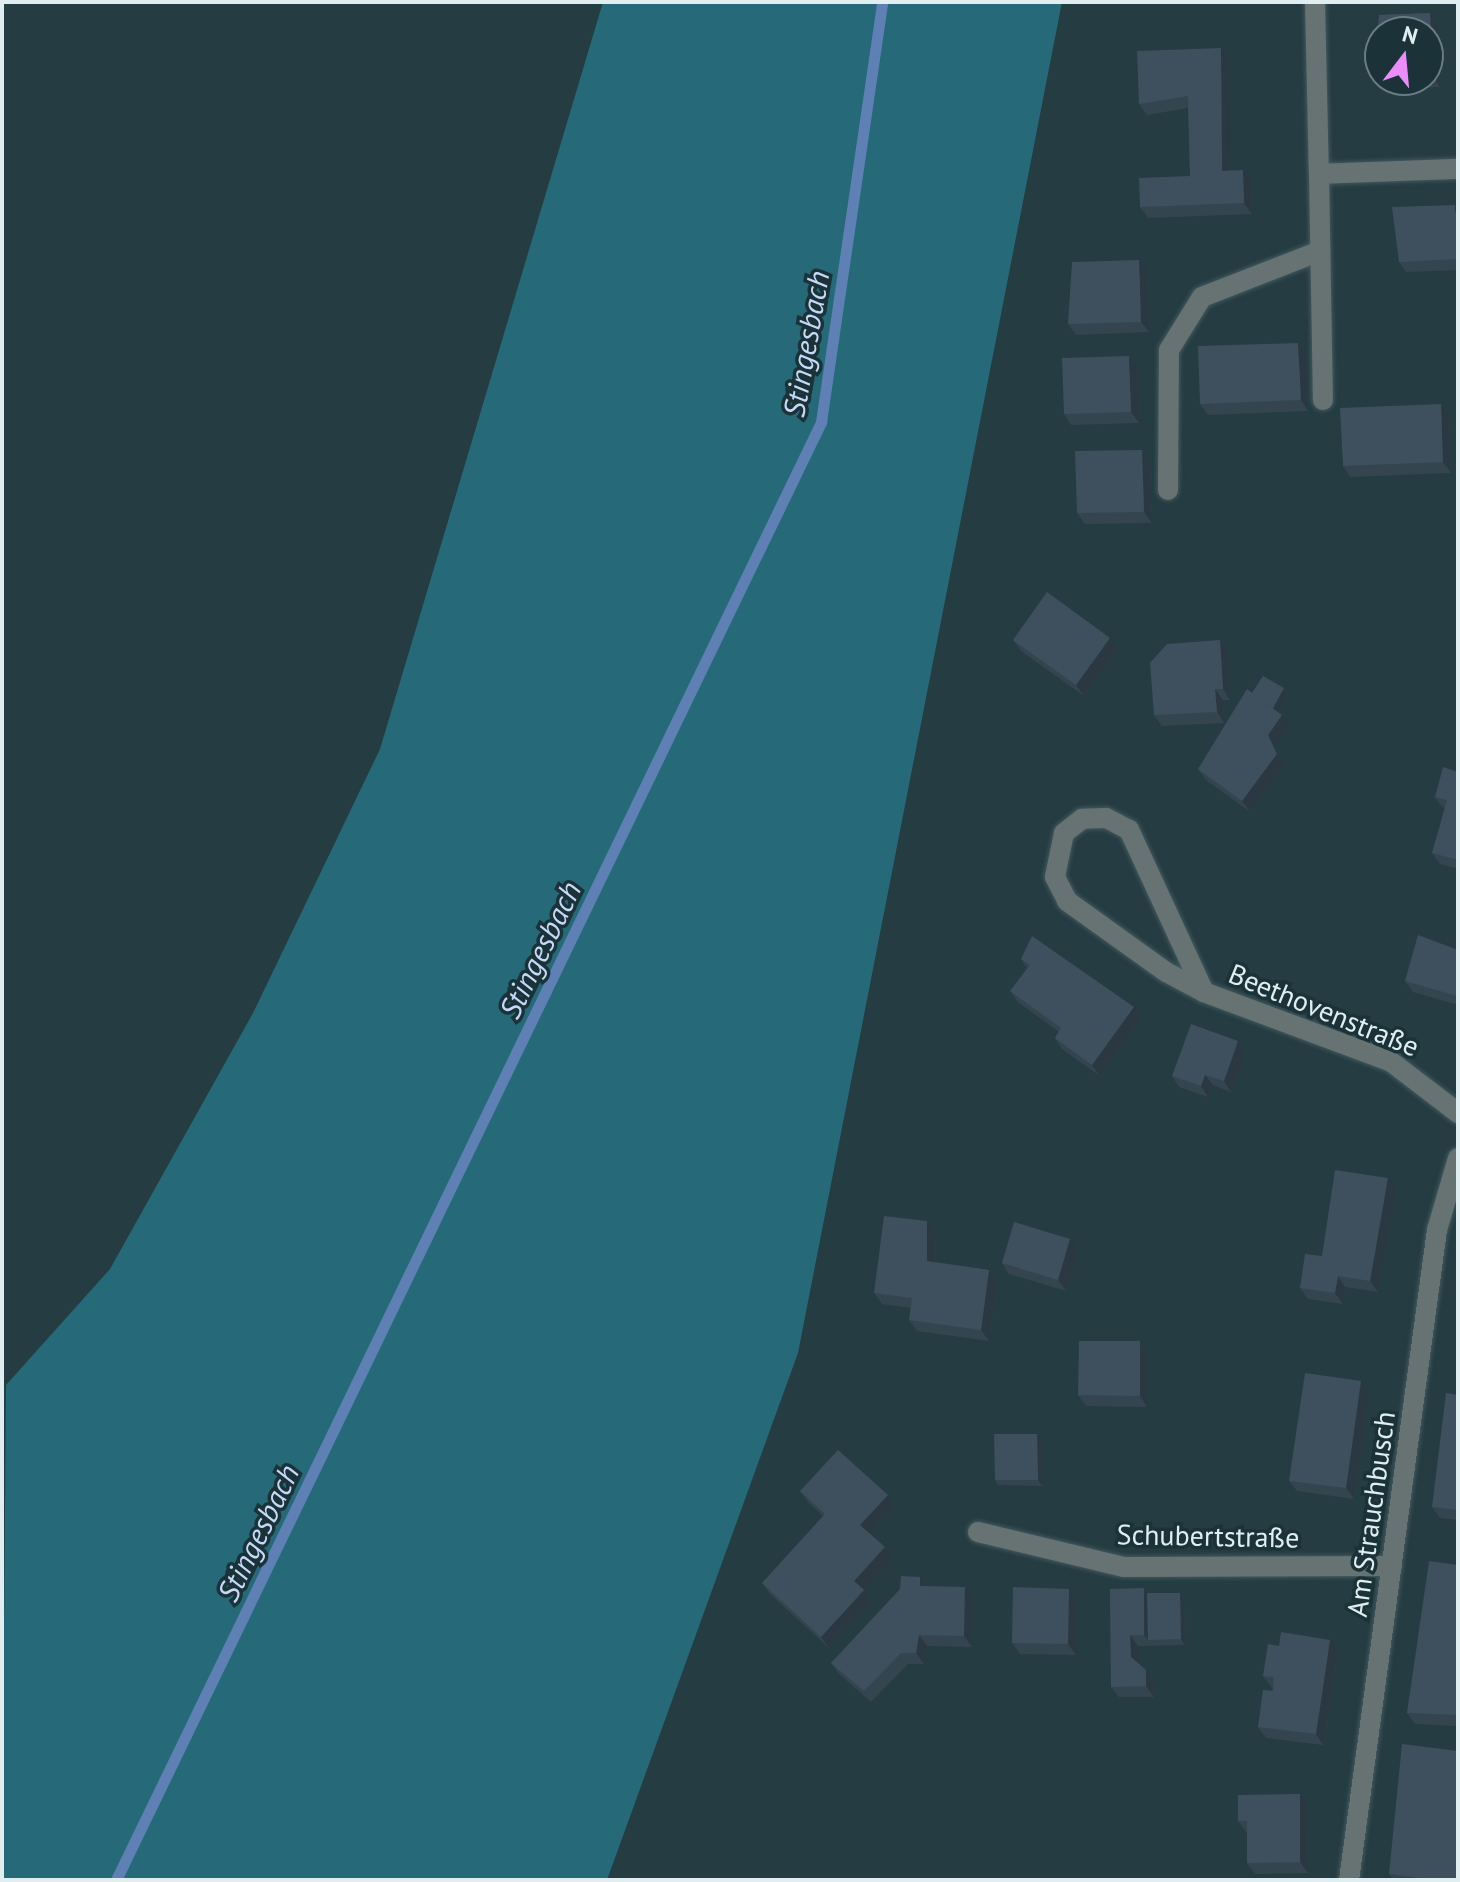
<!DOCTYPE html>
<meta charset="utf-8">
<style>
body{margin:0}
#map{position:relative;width:1460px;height:1882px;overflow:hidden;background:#243c42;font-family:"PT Sans",sans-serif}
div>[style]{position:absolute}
.forest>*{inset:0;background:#266979}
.stream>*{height:11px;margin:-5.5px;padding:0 5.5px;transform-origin:5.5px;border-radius:5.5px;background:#5f80b4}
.roads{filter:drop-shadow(0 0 2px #42585e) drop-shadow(0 0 2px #42585e)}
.lane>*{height:20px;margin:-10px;padding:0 10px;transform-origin:10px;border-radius:10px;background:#677373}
.street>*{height:20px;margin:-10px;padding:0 10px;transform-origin:10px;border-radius:10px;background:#677373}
.wall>*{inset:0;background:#354550}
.shaded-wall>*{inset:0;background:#2b3841}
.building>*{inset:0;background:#3e505d}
span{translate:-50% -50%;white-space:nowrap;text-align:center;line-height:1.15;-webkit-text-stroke:7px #1a3238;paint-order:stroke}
.street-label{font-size:28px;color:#e0eef2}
.water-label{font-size:30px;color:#c6d9f8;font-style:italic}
.frame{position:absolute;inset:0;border:4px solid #e0eef2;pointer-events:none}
.north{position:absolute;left:1364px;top:16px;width:80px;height:80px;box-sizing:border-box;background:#1a3238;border:2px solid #697d82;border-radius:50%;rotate:16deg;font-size:22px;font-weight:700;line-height:32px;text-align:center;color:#e0eef2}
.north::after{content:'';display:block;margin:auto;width:28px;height:36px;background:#ec8cfb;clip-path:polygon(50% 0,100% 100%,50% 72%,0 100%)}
</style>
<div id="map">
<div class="forest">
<div style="clip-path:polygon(603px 2px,1062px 2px,798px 1353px,607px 1880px,2px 1880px,6px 1385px,110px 1269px,253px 1013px,380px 749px)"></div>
</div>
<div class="stream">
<div style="left:116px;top:1880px;width:1620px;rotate:-64.19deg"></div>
<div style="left:821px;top:422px;width:424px;rotate:-81.7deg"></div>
</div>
<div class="roads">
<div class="lane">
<div style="left:1319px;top:174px;width:226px;rotate:89deg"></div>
<div style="left:1168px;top:490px;width:140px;rotate:-89.6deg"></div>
<div style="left:1169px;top:350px;width:62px;rotate:-58.1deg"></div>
<div style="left:1202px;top:297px;width:127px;rotate:-21.3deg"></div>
</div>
<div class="street">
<div style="left:1315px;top:2px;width:172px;rotate:88.7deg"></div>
<div style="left:1319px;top:174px;width:139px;rotate:-2.1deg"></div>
<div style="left:1204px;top:992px;width:179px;rotate:-114.8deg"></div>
<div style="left:1129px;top:830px;width:26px;rotate:-152deg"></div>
<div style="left:1106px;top:818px;width:24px;rotate:178deg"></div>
<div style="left:1082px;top:819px;width:23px;rotate:142deg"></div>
<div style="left:1064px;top:833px;width:45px;rotate:101.6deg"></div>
<div style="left:1055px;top:877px;width:27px;rotate:63deg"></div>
<div style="left:1067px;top:901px;width:122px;rotate:35.6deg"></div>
<div style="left:1166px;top:972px;width:43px;rotate:27.8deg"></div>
<div style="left:1204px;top:992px;width:198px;rotate:20.4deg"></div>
<div style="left:1390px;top:1061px;width:86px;rotate:37.4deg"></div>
<div style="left:978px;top:1532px;width:150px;rotate:13.5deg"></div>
<div style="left:1124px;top:1567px;width:268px;rotate:-0.2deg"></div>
<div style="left:1349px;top:1880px;width:656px;rotate:-82.29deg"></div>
<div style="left:1437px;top:1230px;width:75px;rotate:-73.7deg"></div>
</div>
</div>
<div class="wall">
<div style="clip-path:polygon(evenodd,1430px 13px,1437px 24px,1440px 87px,1382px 89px,1375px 78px,1379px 15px,1430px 13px,1380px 32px,1428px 32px,1428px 80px,1380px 80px,1380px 32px)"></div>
<div style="clip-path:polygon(1229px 59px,1229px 170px,1251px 181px,1252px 214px,1148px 218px,1140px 207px,1190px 176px,1188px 108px,1147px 115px,1139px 104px)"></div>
<div style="clip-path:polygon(1458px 209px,1458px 270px,1406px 272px,1399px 262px)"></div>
<div style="clip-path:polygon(1147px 270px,1149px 332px,1076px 335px,1068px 324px)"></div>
<div style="clip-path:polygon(1306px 354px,1308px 411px,1208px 415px,1200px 404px)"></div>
<div style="clip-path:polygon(1137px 367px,1139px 423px,1071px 425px,1064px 414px)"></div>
<div style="clip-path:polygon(1441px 404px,1448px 415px,1451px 473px,1350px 477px,1343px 466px)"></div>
<div style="clip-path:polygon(1142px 450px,1150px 461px,1152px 523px,1085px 524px,1077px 513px)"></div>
<div style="clip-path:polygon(1013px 640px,1118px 648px,1084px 696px,1021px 651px)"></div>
<div style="clip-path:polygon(1220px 640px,1228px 651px,1230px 700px,1223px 700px,1224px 723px,1162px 726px,1154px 715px)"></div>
<div style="clip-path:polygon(1284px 688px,1288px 693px,1278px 712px,1290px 726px,1275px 746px,1284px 765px,1250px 812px,1206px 780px,1198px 769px,1252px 693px)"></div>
<div style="clip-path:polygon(1458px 772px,1458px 869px,1440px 864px,1432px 853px,1445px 808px,1442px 807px,1435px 797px)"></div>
<div style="clip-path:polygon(1458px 950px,1458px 1005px,1413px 992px,1405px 981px)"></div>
<div style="clip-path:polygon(1021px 959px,1141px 1018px,1100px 1076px,1062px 1049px,1055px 1038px,1059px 1032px,1018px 1002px,1010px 991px,1027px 968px)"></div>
<div style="clip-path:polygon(1238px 1041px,1246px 1052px,1231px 1092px,1213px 1085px,1208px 1097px,1179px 1087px,1172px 1076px)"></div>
<div style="clip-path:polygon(1396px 1189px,1378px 1292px,1345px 1287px,1343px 1304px,1308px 1299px,1300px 1288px,1322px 1256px)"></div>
<div style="clip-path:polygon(927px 1221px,934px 1232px,935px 1262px,989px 1270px,997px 1281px,989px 1341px,917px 1331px,909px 1320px,911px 1308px,882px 1304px,874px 1293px)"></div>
<div style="clip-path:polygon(1078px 1250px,1066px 1291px,1009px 1274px,1002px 1263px)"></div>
<div style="clip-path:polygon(1140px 1341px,1147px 1352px,1147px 1407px,1086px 1406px,1078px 1395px)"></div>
<div style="clip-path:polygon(1369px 1392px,1354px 1499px,1297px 1491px,1289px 1481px)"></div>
<div style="clip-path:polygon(1458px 1395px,1458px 1520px,1440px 1518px,1432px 1507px)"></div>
<div style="clip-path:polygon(1037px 1434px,1041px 1439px,1042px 1486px,998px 1485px,995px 1480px)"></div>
<div style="clip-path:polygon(800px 1491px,888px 1495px,895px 1506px,870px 1534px,893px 1558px,863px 1590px,872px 1601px,829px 1648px,770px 1594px,762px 1583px,823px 1516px,808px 1502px)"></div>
<div style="clip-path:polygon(1458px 1565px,1458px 1726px,1415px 1724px,1407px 1713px)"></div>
<div style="clip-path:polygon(927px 1586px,973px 1598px,972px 1647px,927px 1646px,924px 1664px,908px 1664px,871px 1702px,839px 1674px,831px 1663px)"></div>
<div style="clip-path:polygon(1069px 1589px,1077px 1600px,1076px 1655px,1020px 1654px,1012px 1643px)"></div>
<div style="clip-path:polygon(1110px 1589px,1147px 1593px,1180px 1593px,1184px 1599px,1185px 1645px,1138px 1646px,1138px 1663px,1146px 1670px,1153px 1681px,1154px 1697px,1119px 1697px,1111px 1687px)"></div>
<div style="clip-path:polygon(1279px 1646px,1338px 1650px,1323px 1745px,1266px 1738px,1258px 1727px,1273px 1687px,1271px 1687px,1263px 1676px)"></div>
<div style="clip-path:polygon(1307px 1805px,1308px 1873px,1255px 1874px,1247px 1863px,1247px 1832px,1246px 1832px,1238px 1821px)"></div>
<div style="clip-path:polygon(1389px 1874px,1458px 1880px,1393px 1880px)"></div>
</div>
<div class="shaded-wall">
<div style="clip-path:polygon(1430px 13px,1437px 24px,1440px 87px,1432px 76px)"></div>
<div style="clip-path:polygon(1221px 48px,1229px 59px,1230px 182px,1222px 171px)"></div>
<div style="clip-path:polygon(1243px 170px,1251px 181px,1252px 214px,1244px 203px)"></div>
<div style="clip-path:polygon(1139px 260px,1147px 270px,1149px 332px,1141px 322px)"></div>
<div style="clip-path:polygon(1298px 343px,1306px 354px,1308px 411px,1301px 400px)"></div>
<div style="clip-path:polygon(1129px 356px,1137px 367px,1139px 423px,1131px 412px)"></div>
<div style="clip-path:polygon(1441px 404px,1448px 415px,1451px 473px,1443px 462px)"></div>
<div style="clip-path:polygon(1142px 450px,1150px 461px,1152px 523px,1144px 512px)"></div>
<div style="clip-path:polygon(1110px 638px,1118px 648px,1084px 696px,1076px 685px)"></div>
<div style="clip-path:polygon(1220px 640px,1228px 651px,1230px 700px,1223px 689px)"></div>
<div style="clip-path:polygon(1284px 688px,1288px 693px,1276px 715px,1272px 710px)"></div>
<div style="clip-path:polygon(1215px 689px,1223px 700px,1224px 723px,1217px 712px)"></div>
<div style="clip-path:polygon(1282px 715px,1290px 726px,1275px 746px,1284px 765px,1250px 812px,1242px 801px,1268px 735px)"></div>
<div style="clip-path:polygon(1134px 1007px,1141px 1018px,1100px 1076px,1092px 1065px)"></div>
<div style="clip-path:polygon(1238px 1041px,1246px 1052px,1231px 1092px,1224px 1081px)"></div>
<div style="clip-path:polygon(1205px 1075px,1213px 1085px,1208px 1097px,1201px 1086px)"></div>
<div style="clip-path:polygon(1388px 1178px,1396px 1189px,1378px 1292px,1370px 1281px)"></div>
<div style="clip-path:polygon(927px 1221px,934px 1232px,935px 1272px,927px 1261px)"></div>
<div style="clip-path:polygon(1070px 1239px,1078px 1250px,1066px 1291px,1058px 1280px)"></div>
<div style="clip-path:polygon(989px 1270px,997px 1281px,989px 1341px,981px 1330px)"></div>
<div style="clip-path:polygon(1338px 1276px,1345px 1287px,1343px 1304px,1335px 1293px)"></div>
<div style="clip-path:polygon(1140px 1341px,1147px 1352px,1147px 1407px,1140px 1396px)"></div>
<div style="clip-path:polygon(1361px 1381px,1369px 1392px,1354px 1499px,1346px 1488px)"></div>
<div style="clip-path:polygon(1037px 1434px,1041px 1439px,1042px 1486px,1038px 1480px)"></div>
<div style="clip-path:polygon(888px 1495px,895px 1506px,868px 1536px,860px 1525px)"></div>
<div style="clip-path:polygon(885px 1547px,893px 1558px,861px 1592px,854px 1581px)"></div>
<div style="clip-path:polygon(920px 1577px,928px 1588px,920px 1586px)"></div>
<div style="clip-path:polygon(965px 1587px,973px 1598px,972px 1647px,964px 1636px)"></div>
<div style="clip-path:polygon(1144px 1588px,1151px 1599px,1148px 1640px,1144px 1635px)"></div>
<div style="clip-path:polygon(1069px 1589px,1077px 1600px,1076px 1655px,1068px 1644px)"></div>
<div style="clip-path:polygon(864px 1590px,872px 1601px,829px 1648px,821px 1637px)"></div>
<div style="clip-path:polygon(1180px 1593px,1184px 1599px,1185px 1645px,1181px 1639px)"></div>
<div style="clip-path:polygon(919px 1635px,927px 1646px,924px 1664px,916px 1653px)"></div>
<div style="clip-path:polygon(1130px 1635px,1138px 1646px,1139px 1668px,1131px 1657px)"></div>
<div style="clip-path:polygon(1330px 1640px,1338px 1650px,1323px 1745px,1316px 1734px)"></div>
<div style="clip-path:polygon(1146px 1670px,1153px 1681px,1154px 1697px,1146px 1686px)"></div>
<div style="clip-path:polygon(1300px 1794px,1307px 1805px,1308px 1873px,1300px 1862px)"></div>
</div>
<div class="building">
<div style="clip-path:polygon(1430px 13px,1432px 76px,1428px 76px,1428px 32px,1380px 32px,1380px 77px,1375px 78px,1379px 15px)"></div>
<div style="clip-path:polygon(1221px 48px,1222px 171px,1243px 170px,1244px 203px,1140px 207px,1139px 178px,1190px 176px,1188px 96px,1139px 104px,1137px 51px)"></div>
<div style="clip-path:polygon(1455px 205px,1455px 213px,1458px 212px,1458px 259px,1399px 262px,1392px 207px)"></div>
<div style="clip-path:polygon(1139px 260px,1141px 322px,1068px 324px,1072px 262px)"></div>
<div style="clip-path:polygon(1298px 343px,1301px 400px,1200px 404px,1198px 346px)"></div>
<div style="clip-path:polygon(1129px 356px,1131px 412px,1064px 414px,1062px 358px)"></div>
<div style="clip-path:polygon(1441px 404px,1443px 462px,1343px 466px,1340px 408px)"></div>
<div style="clip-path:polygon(1142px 450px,1144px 512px,1077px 513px,1075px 451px)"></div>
<div style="clip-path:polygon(1047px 592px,1110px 638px,1076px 685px,1013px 640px)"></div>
<div style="clip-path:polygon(1220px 640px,1223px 689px,1215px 689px,1217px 712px,1154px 715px,1150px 663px,1167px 644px)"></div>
<div style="clip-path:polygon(1263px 676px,1284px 688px,1273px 708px,1252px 693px)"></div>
<div style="clip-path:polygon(1247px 689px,1282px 715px,1268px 735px,1277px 754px,1242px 801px,1198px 769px)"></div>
<div style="clip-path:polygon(1443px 767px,1458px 772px,1458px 860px,1432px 853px,1447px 800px,1435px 797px)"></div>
<div style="clip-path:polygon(1418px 935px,1458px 950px,1457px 996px,1405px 981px)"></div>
<div style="clip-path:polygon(1032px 936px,1134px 1007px,1092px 1065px,1055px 1038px,1061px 1028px,1010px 991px,1030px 965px,1021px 959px)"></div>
<div style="clip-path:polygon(1191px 1024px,1238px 1041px,1224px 1081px,1205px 1075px,1201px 1086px,1172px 1076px)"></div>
<div style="clip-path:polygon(1335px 1170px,1388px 1178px,1370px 1281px,1338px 1276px,1335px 1293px,1300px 1288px,1305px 1254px,1322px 1256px)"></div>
<div style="clip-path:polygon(884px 1216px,927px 1221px,927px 1261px,989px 1270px,981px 1330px,909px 1320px,912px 1298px,874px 1293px)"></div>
<div style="clip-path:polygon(1014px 1222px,1070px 1239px,1058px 1280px,1002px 1263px)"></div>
<div style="clip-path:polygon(1079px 1341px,1140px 1341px,1140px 1396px,1078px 1395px)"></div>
<div style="clip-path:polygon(1305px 1373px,1361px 1381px,1346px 1488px,1289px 1481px)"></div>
<div style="clip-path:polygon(1446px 1393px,1458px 1395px,1458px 1510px,1432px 1507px)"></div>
<div style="clip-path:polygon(994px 1434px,1037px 1434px,1038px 1480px,995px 1480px)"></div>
<div style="clip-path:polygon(838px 1450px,888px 1495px,860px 1525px,885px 1547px,854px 1581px,864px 1590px,821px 1637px,762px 1583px,825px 1514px,800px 1491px)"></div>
<div style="clip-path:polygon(1429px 1561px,1458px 1565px,1458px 1715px,1407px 1713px)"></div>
<div style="clip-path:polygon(901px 1576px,920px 1577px,920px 1586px,965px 1587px,964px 1636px,919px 1635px,916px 1653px,901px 1653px,864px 1691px,831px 1663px,900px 1589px)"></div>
<div style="clip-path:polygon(1013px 1587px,1069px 1589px,1068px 1644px,1012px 1643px)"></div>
<div style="clip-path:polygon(1144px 1588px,1144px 1635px,1130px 1635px,1131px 1657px,1146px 1670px,1146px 1686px,1111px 1687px,1110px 1589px)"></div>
<div style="clip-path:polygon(1147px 1593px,1180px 1593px,1181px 1639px,1148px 1640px)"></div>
<div style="clip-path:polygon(1281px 1632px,1330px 1640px,1316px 1734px,1258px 1727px,1263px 1690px,1273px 1691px,1274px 1677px,1263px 1676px,1268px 1644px,1279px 1646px)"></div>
<div style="clip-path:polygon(1402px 1744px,1458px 1751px,1458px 1880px,1434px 1880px,1389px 1874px)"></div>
<div style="clip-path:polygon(1300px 1794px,1300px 1862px,1247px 1863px,1247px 1821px,1238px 1821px,1238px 1795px)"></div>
</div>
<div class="street-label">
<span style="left:1324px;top:1010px;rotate:22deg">Beethovenstraße</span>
<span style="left:1371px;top:1514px;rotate:-82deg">Am Strauchbusch</span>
<span style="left:1208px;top:1536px;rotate:1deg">Schubertstraße</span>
</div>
<div class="water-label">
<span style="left:806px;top:344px;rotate:-80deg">Stingesbach</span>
<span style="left:540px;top:950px;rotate:-64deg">Stingesbach</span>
<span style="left:258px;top:1533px;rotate:-64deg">Stingesbach</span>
</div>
<div class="frame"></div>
<div class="north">N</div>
</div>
